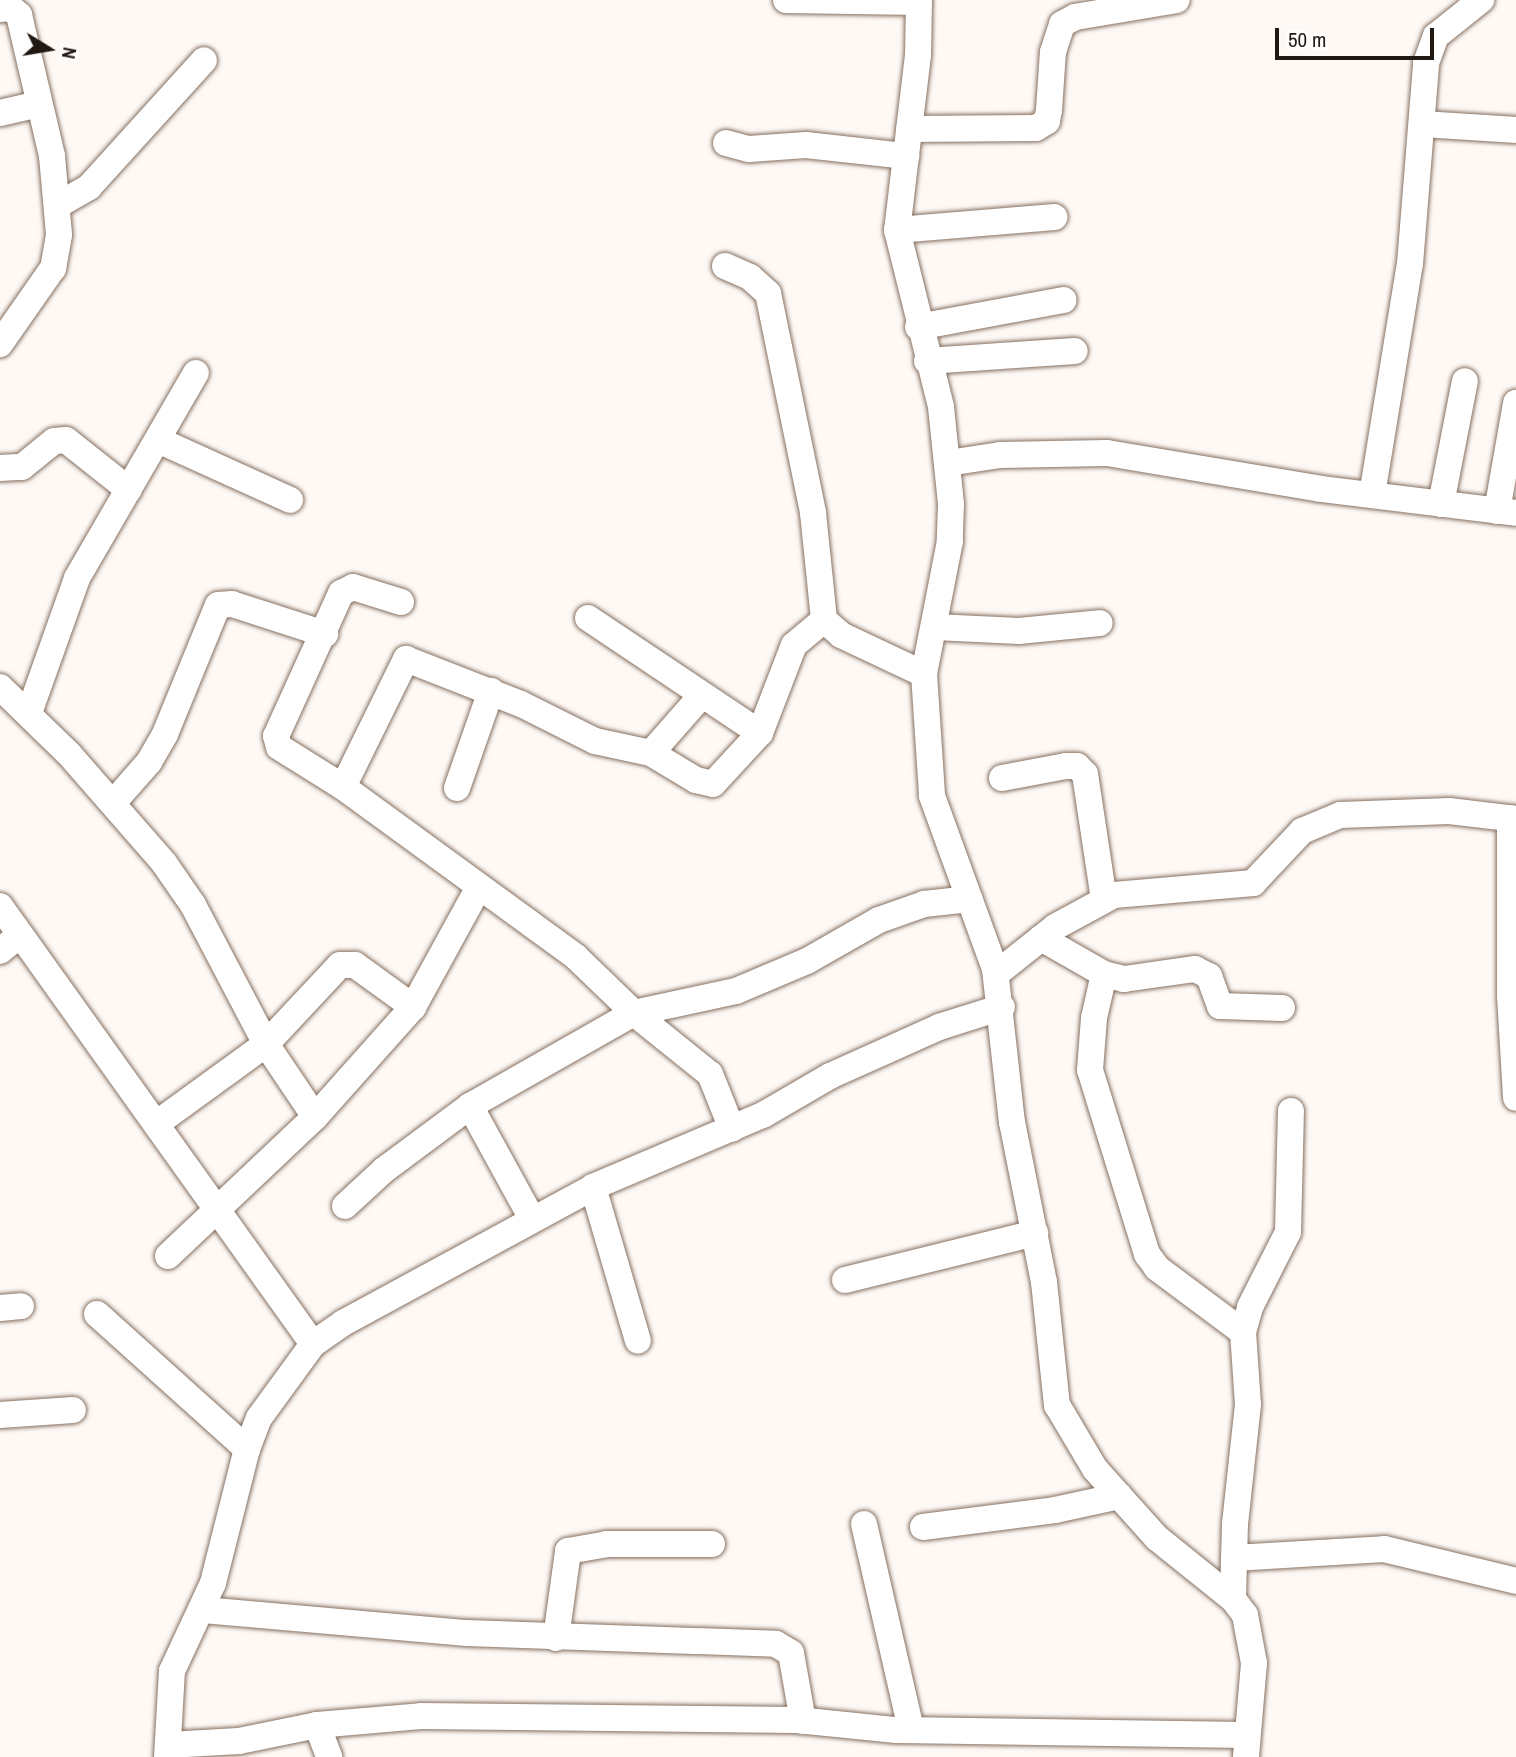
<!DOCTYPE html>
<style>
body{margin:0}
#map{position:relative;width:1516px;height:1757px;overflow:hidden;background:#fef9f5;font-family:"Archivo Narrow",sans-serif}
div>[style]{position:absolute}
.roads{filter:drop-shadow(0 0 2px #867060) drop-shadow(0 0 2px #867060)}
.minor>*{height:26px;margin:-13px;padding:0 13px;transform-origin:13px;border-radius:13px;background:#fff}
span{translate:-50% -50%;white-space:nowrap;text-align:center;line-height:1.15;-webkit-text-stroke:5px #fff;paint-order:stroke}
.north{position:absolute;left:14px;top:14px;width:70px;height:70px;-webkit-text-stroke:5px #fff;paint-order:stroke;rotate:101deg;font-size:19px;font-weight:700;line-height:28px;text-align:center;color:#211812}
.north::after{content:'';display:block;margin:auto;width:24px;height:32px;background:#211812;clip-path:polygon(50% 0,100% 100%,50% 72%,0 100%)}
.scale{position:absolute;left:1275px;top:28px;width:159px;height:32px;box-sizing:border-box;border:4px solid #211812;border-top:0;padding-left:9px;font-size:21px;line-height:24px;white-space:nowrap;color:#211812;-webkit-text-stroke:5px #fff;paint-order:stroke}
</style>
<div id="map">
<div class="roads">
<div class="minor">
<div style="left:786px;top:0;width:133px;rotate:0.9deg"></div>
<div style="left:919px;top:0;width:55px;rotate:91deg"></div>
<div style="left:918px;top:55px;width:176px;rotate:96.8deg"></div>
<div style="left:897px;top:230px;width:182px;rotate:76deg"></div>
<div style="left:941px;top:407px;width:98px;rotate:84.1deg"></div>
<div style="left:951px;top:504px;width:37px;rotate:92deg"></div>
<div style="left:950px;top:541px;width:136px;rotate:101.1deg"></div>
<div style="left:924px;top:674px;width:122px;rotate:86.2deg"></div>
<div style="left:932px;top:796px;width:184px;rotate:70deg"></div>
<div style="left:995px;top:969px;width:154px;rotate:83.7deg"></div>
<div style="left:1012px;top:1122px;width:163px;rotate:78.7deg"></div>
<div style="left:1044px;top:1282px;width:124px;rotate:84deg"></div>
<div style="left:1057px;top:1405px;width:74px;rotate:59.3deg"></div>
<div style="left:1095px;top:1469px;width:93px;rotate:48.1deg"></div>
<div style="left:1157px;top:1538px;width:97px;rotate:38.8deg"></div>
<div style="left:1233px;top:1599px;width:20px;rotate:53deg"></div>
<div style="left:1245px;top:1615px;width:49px;rotate:79.4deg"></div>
<div style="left:1254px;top:1663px;width:94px;rotate:94.9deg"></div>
<div style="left:0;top:9px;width:11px;rotate:-5deg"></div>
<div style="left:11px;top:8px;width:11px;rotate:41deg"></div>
<div style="left:19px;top:15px;width:145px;rotate:76.8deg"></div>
<div style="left:52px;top:156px;width:79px;rotate:84.9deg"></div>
<div style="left:59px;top:235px;width:34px;rotate:100deg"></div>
<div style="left:53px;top:268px;width:93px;rotate:124.9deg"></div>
<div style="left:0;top:113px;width:39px;rotate:-13deg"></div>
<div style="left:1423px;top:124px;width:93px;rotate:3.7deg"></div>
<div style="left:909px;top:129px;width:127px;rotate:-0.5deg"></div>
<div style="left:1036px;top:128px;width:13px;rotate:-32deg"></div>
<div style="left:1047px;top:121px;width:11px;rotate:-80deg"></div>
<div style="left:1049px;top:110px;width:58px;rotate:-86.1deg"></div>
<div style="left:1053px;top:52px;width:29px;rotate:-72deg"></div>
<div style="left:1062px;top:24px;width:15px;rotate:-28deg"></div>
<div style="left:1075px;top:17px;width:103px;rotate:-9.5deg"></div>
<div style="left:726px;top:143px;width:24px;rotate:15deg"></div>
<div style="left:749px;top:149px;width:57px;rotate:-4deg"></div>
<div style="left:806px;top:145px;width:101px;rotate:6.3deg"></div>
<div style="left:58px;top:205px;width:36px;rotate:-30deg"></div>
<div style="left:89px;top:187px;width:171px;rotate:-47.8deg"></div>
<div style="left:897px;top:230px;width:158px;rotate:-4.7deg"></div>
<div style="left:725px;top:266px;width:27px;rotate:24deg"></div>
<div style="left:750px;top:277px;width:24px;rotate:42deg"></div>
<div style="left:768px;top:293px;width:225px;rotate:78.4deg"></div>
<div style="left:813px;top:513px;width:108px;rotate:84.1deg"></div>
<div style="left:824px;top:620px;width:23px;rotate:41deg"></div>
<div style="left:841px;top:635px;width:92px;rotate:25.2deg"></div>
<div style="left:918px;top:327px;width:148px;rotate:-10.5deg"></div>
<div style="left:927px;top:361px;width:148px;rotate:-3.9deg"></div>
<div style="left:158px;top:440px;width:145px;rotate:24.4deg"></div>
<div style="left:948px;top:463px;width:53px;rotate:-8.7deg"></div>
<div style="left:1000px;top:455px;width:107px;rotate:-1.1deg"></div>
<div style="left:1107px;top:453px;width:217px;rotate:9.5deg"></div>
<div style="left:1321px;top:489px;width:196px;rotate:7deg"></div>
<div style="left:0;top:468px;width:22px;rotate:-3deg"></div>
<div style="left:22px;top:467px;width:41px;rotate:-39.1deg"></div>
<div style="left:54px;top:441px;width:12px;rotate:-5deg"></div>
<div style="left:66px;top:440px;width:80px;rotate:38.4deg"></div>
<div style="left:1372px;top:495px;width:234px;rotate:-80.7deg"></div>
<div style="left:1410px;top:264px;width:202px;rotate:-85.4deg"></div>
<div style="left:1426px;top:63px;width:29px;rotate:-70deg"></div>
<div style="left:1436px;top:36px;width:58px;rotate:-38.7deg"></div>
<div style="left:1441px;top:504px;width:125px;rotate:-79deg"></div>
<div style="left:1497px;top:511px;width:110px;rotate:-80deg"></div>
<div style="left:401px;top:602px;width:50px;rotate:-162.6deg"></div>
<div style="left:353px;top:587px;width:13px;rotate:153deg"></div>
<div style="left:341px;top:593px;width:157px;rotate:114.4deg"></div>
<div style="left:276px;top:736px;width:11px;rotate:75deg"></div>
<div style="left:279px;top:747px;width:75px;rotate:32deg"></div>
<div style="left:343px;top:787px;width:288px;rotate:36.1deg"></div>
<div style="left:576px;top:957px;width:81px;rotate:44deg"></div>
<div style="left:634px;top:1013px;width:97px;rotate:38.8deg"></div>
<div style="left:710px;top:1074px;width:59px;rotate:68.2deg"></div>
<div style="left:588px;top:618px;width:207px;rotate:33.8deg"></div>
<div style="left:935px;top:627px;width:84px;rotate:2.7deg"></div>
<div style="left:1019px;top:631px;width:81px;rotate:-5.6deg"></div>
<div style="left:0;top:687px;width:96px;rotate:44.2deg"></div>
<div style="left:69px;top:754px;width:145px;rotate:48.9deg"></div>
<div style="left:164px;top:863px;width:51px;rotate:55.4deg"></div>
<div style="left:193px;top:905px;width:157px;rotate:62.3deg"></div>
<div style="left:266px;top:1044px;width:88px;rotate:56.1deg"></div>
<div style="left:29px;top:713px;width:143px;rotate:-70.4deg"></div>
<div style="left:77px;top:578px;width:237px;rotate:-59.9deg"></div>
<div style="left:651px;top:753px;width:76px;rotate:-48.7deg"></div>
<div style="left:1002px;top:778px;width:65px;rotate:-10.6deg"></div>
<div style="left:1066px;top:766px;width:11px"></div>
<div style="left:1077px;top:766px;width:11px;rotate:45deg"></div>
<div style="left:1085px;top:774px;width:126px;rotate:81.4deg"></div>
<div style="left:343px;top:787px;width:143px;rotate:-63.8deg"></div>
<div style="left:406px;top:659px;width:123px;rotate:21.4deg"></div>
<div style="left:521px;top:704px;width:83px;rotate:26.6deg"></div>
<div style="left:595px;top:741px;width:57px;rotate:12.1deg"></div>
<div style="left:651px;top:753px;width:52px;rotate:31deg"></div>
<div style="left:696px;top:780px;width:17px;rotate:13deg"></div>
<div style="left:713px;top:784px;width:69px;rotate:-47.3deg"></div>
<div style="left:760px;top:733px;width:94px;rotate:-68.9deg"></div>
<div style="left:794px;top:645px;width:39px;rotate:-40deg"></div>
<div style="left:457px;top:788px;width:103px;rotate:-70.7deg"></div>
<div style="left:113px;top:803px;width:55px;rotate:-48.7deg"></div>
<div style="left:149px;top:762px;width:32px;rotate:-60deg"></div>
<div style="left:165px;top:734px;width:139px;rotate:-67.7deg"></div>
<div style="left:218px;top:605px;width:14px;rotate:-4deg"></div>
<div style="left:232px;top:604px;width:98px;rotate:17.9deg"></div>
<div style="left:1510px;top:818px;width:178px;rotate:90deg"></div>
<div style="left:1510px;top:996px;width:102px;rotate:86.6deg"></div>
<div style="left:0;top:906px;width:538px;rotate:54.45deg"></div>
<div style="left:1041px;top:938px;width:73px;rotate:29.7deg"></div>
<div style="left:1104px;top:974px;width:21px;rotate:14deg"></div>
<div style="left:1124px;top:979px;width:72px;rotate:-8deg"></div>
<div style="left:1195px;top:969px;width:16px;rotate:27deg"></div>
<div style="left:1209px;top:976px;width:32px;rotate:70deg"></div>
<div style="left:1220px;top:1006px;width:62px;rotate:1.8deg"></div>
<div style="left:0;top:951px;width:26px;rotate:-39deg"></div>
<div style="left:996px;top:974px;width:75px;rotate:-38.5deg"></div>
<div style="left:1055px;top:927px;width:67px;rotate:-28.5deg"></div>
<div style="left:1114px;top:895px;width:140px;rotate:-4.9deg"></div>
<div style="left:1253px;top:883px;width:71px;rotate:-46.7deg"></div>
<div style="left:1302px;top:831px;width:41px;rotate:-22.8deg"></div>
<div style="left:1340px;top:815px;width:109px;rotate:-2.1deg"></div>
<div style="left:1449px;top:811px;width:67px;rotate:6.8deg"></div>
<div style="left:1104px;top:974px;width:45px;rotate:102.8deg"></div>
<div style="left:1094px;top:1018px;width:52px;rotate:94.4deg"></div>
<div style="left:1090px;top:1070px;width:193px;rotate:72.8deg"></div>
<div style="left:1147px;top:1254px;width:17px;rotate:54deg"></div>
<div style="left:1157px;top:1268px;width:107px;rotate:36.7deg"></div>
<div style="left:470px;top:1106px;width:127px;rotate:61.2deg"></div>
<div style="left:156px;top:1124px;width:136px;rotate:-36deg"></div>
<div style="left:266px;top:1044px;width:108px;rotate:-46.9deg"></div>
<div style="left:340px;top:965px;width:15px"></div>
<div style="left:355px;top:965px;width:72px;rotate:35.9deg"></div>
<div style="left:593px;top:1187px;width:160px;rotate:73.7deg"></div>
<div style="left:345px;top:1206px;width:53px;rotate:-42.7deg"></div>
<div style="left:384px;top:1170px;width:107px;rotate:-36.7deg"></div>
<div style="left:470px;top:1106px;width:189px;rotate:-29.6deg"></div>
<div style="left:634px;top:1013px;width:104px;rotate:-12.2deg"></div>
<div style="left:736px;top:991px;width:77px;rotate:-22.9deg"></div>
<div style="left:807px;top:961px;width:83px;rotate:-29.7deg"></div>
<div style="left:879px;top:920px;width:48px;rotate:-19.6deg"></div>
<div style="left:924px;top:904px;width:46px;rotate:-6.2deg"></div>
<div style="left:168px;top:1256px;width:202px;rotate:-43.4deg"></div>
<div style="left:315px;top:1117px;width:147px;rotate:-48.3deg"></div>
<div style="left:413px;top:1007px;width:137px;rotate:-61.2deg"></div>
<div style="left:845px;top:1280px;width:196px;rotate:-13.9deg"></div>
<div style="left:0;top:1308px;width:21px;rotate:-5deg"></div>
<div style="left:97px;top:1314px;width:202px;rotate:42deg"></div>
<div style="left:0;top:1415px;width:73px;rotate:-3.9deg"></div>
<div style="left:864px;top:1524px;width:210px;rotate:77.1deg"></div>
<div style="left:923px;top:1527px;width:133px;rotate:-7.3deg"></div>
<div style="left:1055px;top:1510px;width:66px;rotate:-12.3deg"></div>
<div style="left:1234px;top:1558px;width:150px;rotate:-3.4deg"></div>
<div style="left:1384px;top:1549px;width:136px;rotate:13.6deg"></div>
<div style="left:1233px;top:1599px;width:75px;rotate:-88.5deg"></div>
<div style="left:1235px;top:1524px;width:120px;rotate:-83.8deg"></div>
<div style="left:1248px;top:1405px;width:73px;rotate:-93.9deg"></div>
<div style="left:1243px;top:1332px;width:26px;rotate:-74deg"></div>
<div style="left:1250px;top:1307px;width:84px;rotate:-63.1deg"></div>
<div style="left:1288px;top:1232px;width:121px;rotate:-88.6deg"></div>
<div style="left:203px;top:1610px;width:265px;rotate:5deg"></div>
<div style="left:467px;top:1633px;width:309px;rotate:2deg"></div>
<div style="left:776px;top:1644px;width:17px;rotate:31deg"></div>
<div style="left:791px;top:1653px;width:69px;rotate:80deg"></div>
<div style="left:556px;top:1638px;width:88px;rotate:-82.1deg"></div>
<div style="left:568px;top:1551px;width:39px;rotate:-10deg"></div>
<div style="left:606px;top:1544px;width:106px"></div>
<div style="left:317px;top:1725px;width:34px;rotate:69deg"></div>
<div style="left:168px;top:1745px;width:71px;rotate:-3.2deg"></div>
<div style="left:239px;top:1741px;width:80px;rotate:-11.6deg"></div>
<div style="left:317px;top:1725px;width:104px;rotate:-4.9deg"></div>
<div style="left:421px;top:1716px;width:376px;rotate:0.6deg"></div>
<div style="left:797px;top:1720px;width:100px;rotate:5.8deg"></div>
<div style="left:896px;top:1730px;width:351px;rotate:0.8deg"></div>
<div style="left:167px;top:1757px;width:86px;rotate:-86.7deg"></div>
<div style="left:172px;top:1671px;width:97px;rotate:-65deg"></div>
<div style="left:213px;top:1583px;width:138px;rotate:-75.8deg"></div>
<div style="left:247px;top:1449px;width:33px;rotate:-69deg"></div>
<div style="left:259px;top:1418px;width:92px;rotate:-53.9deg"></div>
<div style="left:313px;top:1344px;width:37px;rotate:-35deg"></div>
<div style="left:343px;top:1323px;width:285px;rotate:-28.5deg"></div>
<div style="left:593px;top:1187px;width:185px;rotate:-23deg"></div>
<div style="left:763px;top:1115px;width:78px;rotate:-30.2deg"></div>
<div style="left:830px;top:1076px;width:120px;rotate:-24.2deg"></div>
<div style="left:939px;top:1027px;width:66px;rotate:-17.6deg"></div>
</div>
</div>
<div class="north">N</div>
<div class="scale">50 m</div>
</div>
